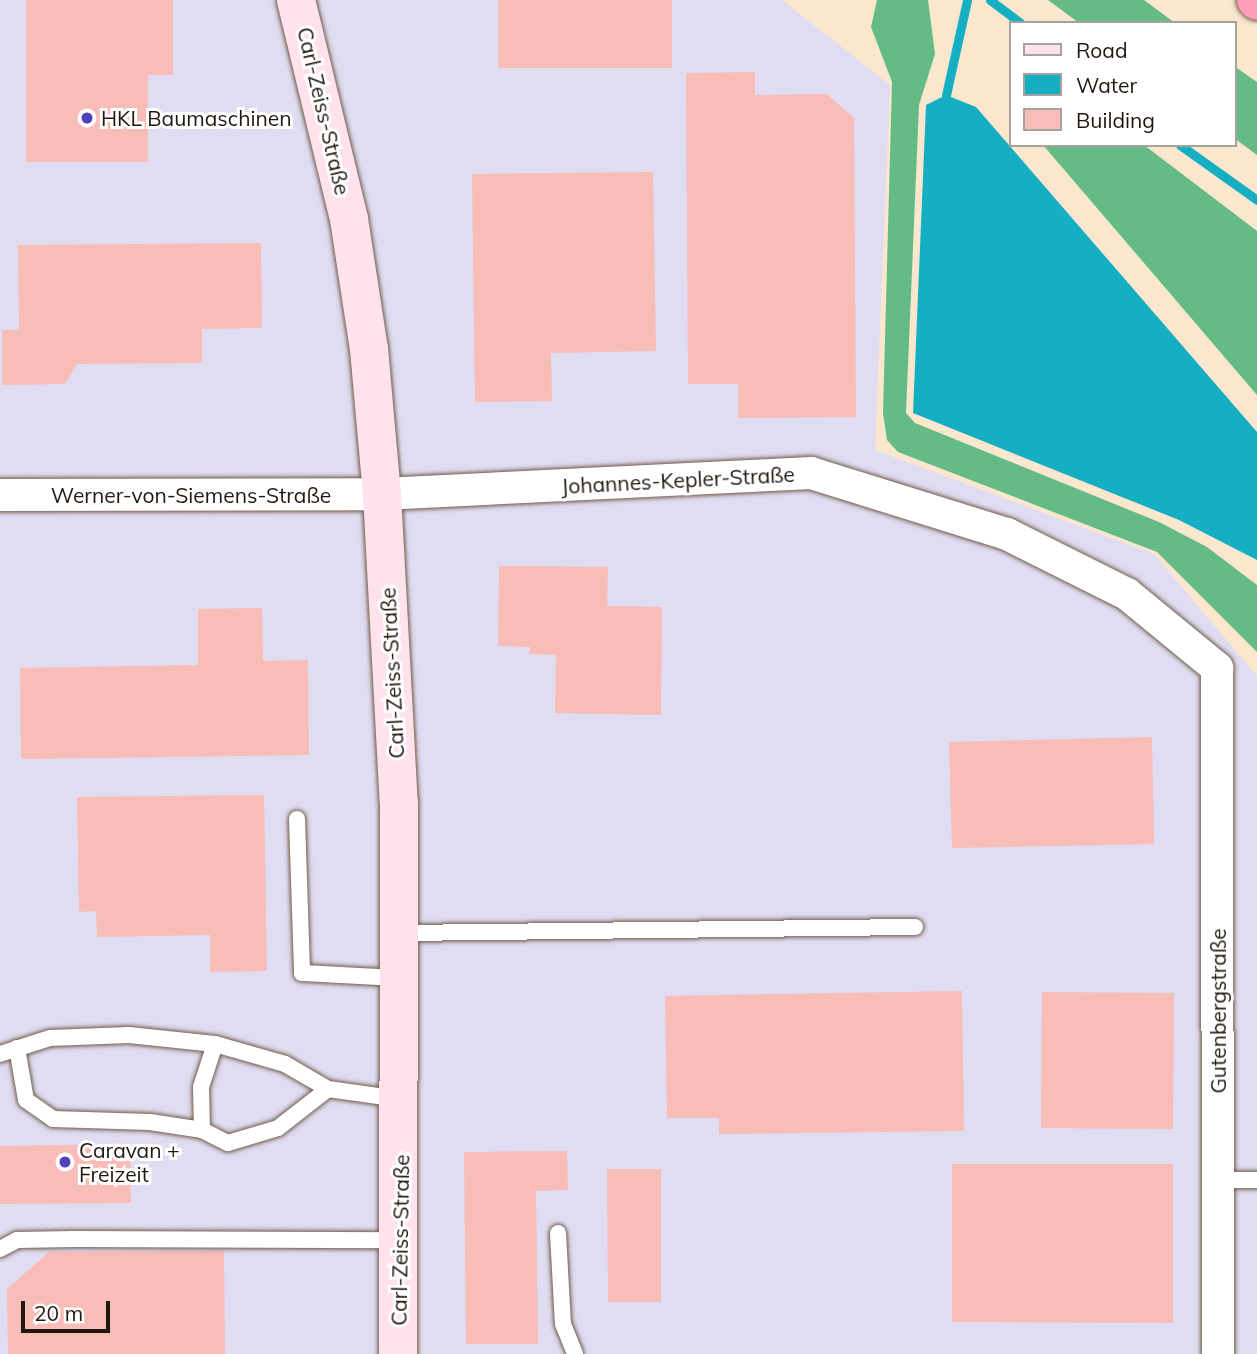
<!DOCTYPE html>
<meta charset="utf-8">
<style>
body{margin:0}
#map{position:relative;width:1257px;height:1354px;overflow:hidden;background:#fbe6ce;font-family:Mulish,sans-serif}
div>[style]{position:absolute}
.commercial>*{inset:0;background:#e0dcf2}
.forest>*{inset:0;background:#65bb85}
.water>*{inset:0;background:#16aec2}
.stream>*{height:9px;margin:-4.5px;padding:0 4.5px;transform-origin:4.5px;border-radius:4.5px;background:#16aec2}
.building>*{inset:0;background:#f8bdb7}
.roads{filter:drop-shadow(0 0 2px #705d49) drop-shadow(0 0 2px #705d49)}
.lane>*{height:16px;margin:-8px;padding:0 8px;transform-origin:8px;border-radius:8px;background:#fff}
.street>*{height:32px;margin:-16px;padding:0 16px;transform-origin:16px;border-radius:16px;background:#fff}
.secondary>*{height:38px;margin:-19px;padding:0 19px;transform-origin:19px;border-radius:19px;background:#ffe2eb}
.highway>*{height:38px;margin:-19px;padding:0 19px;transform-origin:19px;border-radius:19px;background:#ff9dbb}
.dots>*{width:19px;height:19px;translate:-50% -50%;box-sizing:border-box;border:4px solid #fff;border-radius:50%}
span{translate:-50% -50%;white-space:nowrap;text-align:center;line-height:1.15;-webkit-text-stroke:6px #fff;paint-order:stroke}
.street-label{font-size:21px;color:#201810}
.poi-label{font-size:21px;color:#201810}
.left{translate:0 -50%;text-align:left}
.legend{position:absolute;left:1009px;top:21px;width:228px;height:126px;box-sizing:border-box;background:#fff;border:2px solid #a6a39f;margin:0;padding:9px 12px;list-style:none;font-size:21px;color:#201810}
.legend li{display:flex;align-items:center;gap:14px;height:35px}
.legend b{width:35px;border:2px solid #a6a39f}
.scale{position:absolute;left:21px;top:1301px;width:89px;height:32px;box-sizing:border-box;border:4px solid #201810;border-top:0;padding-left:9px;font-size:21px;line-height:24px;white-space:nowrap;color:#201810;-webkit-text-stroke:5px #fff;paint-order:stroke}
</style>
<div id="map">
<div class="commercial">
<div style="clip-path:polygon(0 0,782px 0,890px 85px,875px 450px,1154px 554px,1257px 676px,1257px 1354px,0 1354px)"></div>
</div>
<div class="forest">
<div style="clip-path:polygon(877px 0,928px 0,935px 54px,919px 105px,906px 413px,915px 423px,1159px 522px,1207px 547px,1257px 585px,1257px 652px,1157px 552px,898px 452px,887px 440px,883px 413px,892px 82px,871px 27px)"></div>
<div style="clip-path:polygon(1048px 0,1144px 0,1175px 23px,1079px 23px)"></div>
<div style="clip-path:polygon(1234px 66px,1257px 82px,1257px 155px,1234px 138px)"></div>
<div style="clip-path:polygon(1043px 145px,1144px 145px,1257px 231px,1257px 395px)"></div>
</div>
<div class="water">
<div style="clip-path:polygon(946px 95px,976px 107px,1257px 432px,1257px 560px,1179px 520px,913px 413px,926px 105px)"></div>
</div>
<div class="stream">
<div style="left:990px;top:0;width:38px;rotate:37deg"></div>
<div style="left:946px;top:95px;width:97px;rotate:-77.5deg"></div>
<div style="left:1180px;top:145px;width:95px;rotate:35.5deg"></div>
</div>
<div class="building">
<div style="clip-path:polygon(26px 0,173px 0,173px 75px,148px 75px,148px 162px,26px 162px)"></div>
<div style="clip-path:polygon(498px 0,672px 0,672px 68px,498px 68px)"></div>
<div style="clip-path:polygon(755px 72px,755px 95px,827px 94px,854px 118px,856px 417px,738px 418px,738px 384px,688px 384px,686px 73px)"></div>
<div style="clip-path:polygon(653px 172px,656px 351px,551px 353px,552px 401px,475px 402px,472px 174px)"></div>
<div style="clip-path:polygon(261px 243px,262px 328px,202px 329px,202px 363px,77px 364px,65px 384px,2px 385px,2px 330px,19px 330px,18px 245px)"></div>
<div style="clip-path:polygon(499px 566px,608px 567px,607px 606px,662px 607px,661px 715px,555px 713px,556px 655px,529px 654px,530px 647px,498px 646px)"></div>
<div style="clip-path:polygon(262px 608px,263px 661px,308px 660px,309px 755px,21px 759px,20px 668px,198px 665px,198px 609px)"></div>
<div style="clip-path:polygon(1152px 737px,1154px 844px,952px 848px,949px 742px)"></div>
<div style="clip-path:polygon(264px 795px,267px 971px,210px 972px,210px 935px,97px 937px,96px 911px,79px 912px,77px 797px)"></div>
<div style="clip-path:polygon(962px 991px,964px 1131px,719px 1134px,719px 1118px,667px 1118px,665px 996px)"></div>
<div style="clip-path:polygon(1042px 992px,1174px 993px,1173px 1129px,1041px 1128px)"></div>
<div style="clip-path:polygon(130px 1144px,131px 1203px,0 1204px,0 1146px)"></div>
<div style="clip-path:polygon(567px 1151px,568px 1190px,536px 1191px,538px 1344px,466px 1344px,464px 1152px)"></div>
<div style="clip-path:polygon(952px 1164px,1173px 1164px,1173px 1323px,952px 1322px)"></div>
<div style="clip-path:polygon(607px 1169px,661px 1169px,661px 1302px,608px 1302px)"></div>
<div style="clip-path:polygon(224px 1251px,225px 1354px,8px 1354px,7px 1289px,49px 1252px)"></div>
</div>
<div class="roads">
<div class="lane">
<div style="left:297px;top:819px;width:154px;rotate:88.1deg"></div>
<div style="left:302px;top:973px;width:96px;rotate:3deg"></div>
<div style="left:400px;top:933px;width:515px;rotate:-0.67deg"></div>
<div style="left:17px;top:1048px;width:53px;rotate:80.2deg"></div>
<div style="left:26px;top:1100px;width:33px;rotate:35deg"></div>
<div style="left:53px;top:1119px;width:97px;rotate:1.8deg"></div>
<div style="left:150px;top:1122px;width:53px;rotate:8.7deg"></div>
<div style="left:202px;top:1130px;width:29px;rotate:27deg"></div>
<div style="left:228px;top:1143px;width:52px;rotate:-16.7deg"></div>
<div style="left:278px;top:1128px;width:63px;rotate:-38deg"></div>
<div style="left:0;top:1054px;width:52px;rotate:-17.7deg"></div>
<div style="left:50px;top:1038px;width:79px;rotate:-2.2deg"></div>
<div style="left:129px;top:1035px;width:86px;rotate:6deg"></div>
<div style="left:215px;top:1044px;width:73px;rotate:15.9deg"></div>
<div style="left:285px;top:1064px;width:50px;rotate:30.2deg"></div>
<div style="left:328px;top:1089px;width:72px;rotate:8deg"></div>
<div style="left:202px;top:1130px;width:43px;rotate:-91.3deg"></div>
<div style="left:201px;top:1087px;width:45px;rotate:-72deg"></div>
<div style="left:1218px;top:1180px;width:39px"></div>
<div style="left:558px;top:1233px;width:91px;rotate:86.9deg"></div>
<div style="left:563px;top:1324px;width:32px;rotate:68deg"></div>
<div style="left:0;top:1249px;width:19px;rotate:-28deg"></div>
<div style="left:17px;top:1240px;width:56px;rotate:-1deg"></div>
<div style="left:73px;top:1239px;width:326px;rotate:0.2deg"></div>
</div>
<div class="street">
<div style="left:0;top:495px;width:382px;rotate:-0.1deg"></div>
<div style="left:382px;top:494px;width:430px;rotate:-2.8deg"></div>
<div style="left:811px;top:473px;width:205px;rotate:17.3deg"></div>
<div style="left:1007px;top:534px;width:134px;rotate:26.6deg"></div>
<div style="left:1127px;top:594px;width:117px;rotate:39.4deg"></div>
<div style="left:1217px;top:668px;width:686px;rotate:89.92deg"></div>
</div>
<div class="secondary">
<div style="left:296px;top:0;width:225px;rotate:76.4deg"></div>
<div style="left:349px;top:219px;width:132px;rotate:81.3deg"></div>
<div style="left:369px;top:349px;width:146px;rotate:84.9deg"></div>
<div style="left:382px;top:494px;width:309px;rotate:86.9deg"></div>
<div style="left:399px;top:803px;width:551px;rotate:90.1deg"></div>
</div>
<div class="highway">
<div style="left:1256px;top:0;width:1px;rotate:45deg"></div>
</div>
</div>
<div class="dots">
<div style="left:87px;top:118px;background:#4e42b9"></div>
<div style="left:65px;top:1162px;background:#4e42b9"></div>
</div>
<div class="street-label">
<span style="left:324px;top:111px;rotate:77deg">Carl-Zeiss-Straße</span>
<span style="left:678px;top:480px;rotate:-3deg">Johannes-Kepler-Straße</span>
<span style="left:191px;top:495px">Werner-von-Siemens-Straße</span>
<span style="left:392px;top:673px;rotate:-93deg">Carl-Zeiss-Straße</span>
<span style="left:1218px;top:1011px;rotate:-90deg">Gutenbergstraße</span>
<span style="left:400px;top:1240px;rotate:-89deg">Carl-Zeiss-Straße</span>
</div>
<div class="poi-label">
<span class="left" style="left:101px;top:118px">HKL Baumaschinen</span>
<span class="left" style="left:79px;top:1162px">Caravan +<br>Freizeit</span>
</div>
<ul class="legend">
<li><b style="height:9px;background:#ffe2eb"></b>Road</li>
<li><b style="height:19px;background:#16aec2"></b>Water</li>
<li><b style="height:19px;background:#f8bdb7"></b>Building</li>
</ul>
<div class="scale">20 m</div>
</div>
